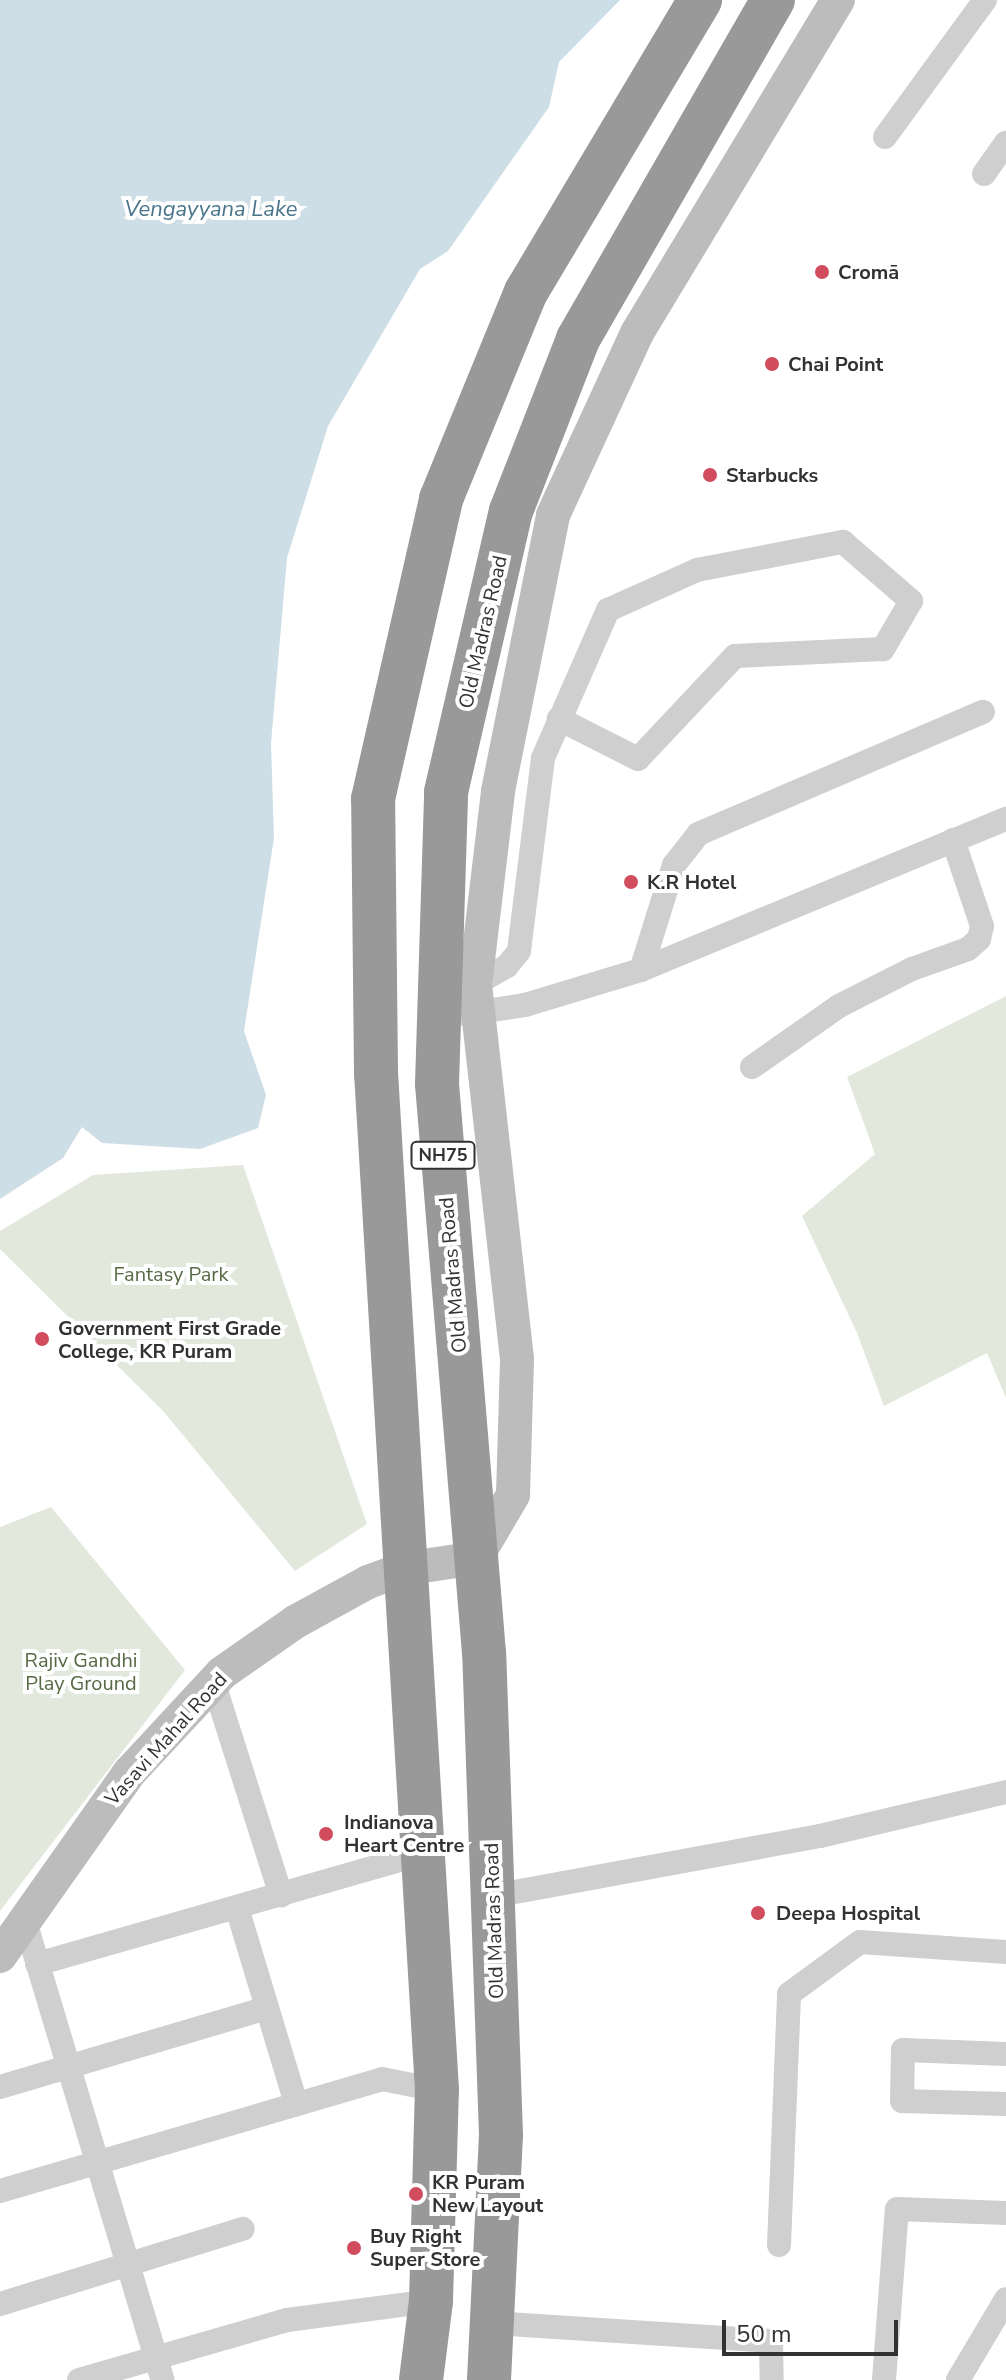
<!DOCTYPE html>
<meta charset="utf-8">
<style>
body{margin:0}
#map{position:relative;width:1006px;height:2380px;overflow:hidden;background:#fff;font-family:"Nunito Sans",sans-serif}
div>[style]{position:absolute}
.green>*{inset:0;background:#e3e8dd}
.water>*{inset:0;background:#cddee6}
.street>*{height:24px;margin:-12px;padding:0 12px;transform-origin:12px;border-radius:12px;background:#cfcfcf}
.secondary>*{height:34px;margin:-17px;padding:0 17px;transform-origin:17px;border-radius:17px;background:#bcbcbc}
.highway>*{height:44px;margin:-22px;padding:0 22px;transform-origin:22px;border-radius:22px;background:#999}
.dots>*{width:22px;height:22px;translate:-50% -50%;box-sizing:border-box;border:4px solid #fff;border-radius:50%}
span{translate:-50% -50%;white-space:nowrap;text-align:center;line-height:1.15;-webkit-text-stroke:8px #fff;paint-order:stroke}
.shield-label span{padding:2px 6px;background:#fff;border:2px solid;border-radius:6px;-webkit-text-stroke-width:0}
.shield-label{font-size:18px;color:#323232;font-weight:700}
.poi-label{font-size:20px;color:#323232;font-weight:700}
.left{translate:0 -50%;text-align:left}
.street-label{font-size:20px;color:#323232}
.park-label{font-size:20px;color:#576944}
.water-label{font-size:22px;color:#49758c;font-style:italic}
.scale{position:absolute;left:722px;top:2320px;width:176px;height:36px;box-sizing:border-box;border:4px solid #323232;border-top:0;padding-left:10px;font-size:24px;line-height:28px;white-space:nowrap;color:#323232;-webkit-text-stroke:6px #fff;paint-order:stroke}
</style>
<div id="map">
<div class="green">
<div style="clip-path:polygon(1006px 996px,1006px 1398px,987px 1353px,884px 1406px,857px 1333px,802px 1216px,875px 1154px,847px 1077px)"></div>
<div style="clip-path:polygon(243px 1165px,367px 1524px,295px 1571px,164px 1412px,0 1249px,0 1231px,93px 1175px)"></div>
<div style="clip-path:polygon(51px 1507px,185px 1670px,0 1911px,0 1527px)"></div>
</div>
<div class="water">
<div style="clip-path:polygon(0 0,620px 0,559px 62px,549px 107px,448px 251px,420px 269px,328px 426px,287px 558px,271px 743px,274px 838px,244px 1031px,266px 1095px,258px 1128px,200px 1149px,102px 1143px,82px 1127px,63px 1158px,0 1199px)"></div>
</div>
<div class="street">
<div style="left:885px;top:137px;width:170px;rotate:-53.9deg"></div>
<div style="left:984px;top:174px;width:38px;rotate:-55deg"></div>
<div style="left:641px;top:970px;width:110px;rotate:-72.6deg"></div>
<div style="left:674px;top:865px;width:39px;rotate:-52deg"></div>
<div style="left:698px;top:834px;width:310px;rotate:-23.2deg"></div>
<div style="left:467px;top:989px;width:46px;rotate:-29.9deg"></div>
<div style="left:507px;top:966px;width:19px;rotate:-51deg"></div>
<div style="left:519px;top:951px;width:194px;rotate:-82.9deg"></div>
<div style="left:543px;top:758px;width:162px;rotate:-66.3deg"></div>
<div style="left:608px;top:610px;width:98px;rotate:-24.2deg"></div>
<div style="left:697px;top:570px;width:149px;rotate:-10.9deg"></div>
<div style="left:843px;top:542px;width:90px;rotate:40.9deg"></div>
<div style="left:911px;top:601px;width:56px;rotate:120.3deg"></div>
<div style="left:883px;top:649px;width:148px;rotate:177.3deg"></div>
<div style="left:735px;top:656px;width:141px;rotate:133.3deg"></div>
<div style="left:638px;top:759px;width:89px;rotate:-153.1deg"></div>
<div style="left:465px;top:1014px;width:61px;rotate:-8.5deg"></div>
<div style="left:525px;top:1005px;width:121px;rotate:-16.8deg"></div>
<div style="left:641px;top:970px;width:395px;rotate:-22.5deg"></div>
<div style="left:752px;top:1067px;width:106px;rotate:-35deg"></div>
<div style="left:839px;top:1006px;width:82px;rotate:-26.9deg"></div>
<div style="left:912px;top:969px;width:59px;rotate:-19.7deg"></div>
<div style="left:968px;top:949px;width:15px;rotate:-42deg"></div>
<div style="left:979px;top:939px;width:13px;rotate:-77deg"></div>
<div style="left:982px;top:926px;width:91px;rotate:-108.6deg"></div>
<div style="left:213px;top:1681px;width:225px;rotate:72.4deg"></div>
<div style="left:493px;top:1896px;width:332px;rotate:-10.4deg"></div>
<div style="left:820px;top:1836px;width:191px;rotate:-13.3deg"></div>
<div style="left:237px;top:1908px;width:205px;rotate:73.2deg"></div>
<div style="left:24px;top:1918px;width:482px;rotate:73.3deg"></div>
<div style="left:37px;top:1964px;width:402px;rotate:-16deg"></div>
<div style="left:1006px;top:2054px;width:103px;rotate:-177.8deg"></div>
<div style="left:903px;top:2050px;width:51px;rotate:91.1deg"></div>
<div style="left:902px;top:2101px;width:104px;rotate:1.7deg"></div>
<div style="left:0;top:2087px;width:278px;rotate:-16.5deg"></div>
<div style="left:0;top:2191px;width:398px;rotate:-16.3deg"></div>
<div style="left:382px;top:2079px;width:56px;rotate:11.3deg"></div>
<div style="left:779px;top:2245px;width:251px;rotate:-87.7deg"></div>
<div style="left:789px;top:1994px;width:88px;rotate:-36.2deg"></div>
<div style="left:860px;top:1942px;width:146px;rotate:3.9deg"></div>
<div style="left:0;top:2304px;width:254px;rotate:-17.2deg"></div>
<div style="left:494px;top:2323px;width:278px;rotate:3.7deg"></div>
<div style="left:771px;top:2341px;width:39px;rotate:89deg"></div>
<div style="left:79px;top:2380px;width:216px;rotate:-16.1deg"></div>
<div style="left:287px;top:2320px;width:145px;rotate:-7.5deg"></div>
<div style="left:884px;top:2380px;width:171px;rotate:-85.7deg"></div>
<div style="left:897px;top:2209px;width:109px;rotate:2.1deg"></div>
<div style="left:958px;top:2380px;width:94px;rotate:-59.3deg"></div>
</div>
<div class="secondary">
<div style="left:0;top:1956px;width:225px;rotate:-54.8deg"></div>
<div style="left:130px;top:1772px;width:135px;rotate:-47.1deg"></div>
<div style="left:222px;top:1673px;width:89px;rotate:-34.9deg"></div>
<div style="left:295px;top:1622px;width:83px;rotate:-28.7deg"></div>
<div style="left:368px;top:1582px;width:37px;rotate:-20deg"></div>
<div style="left:403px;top:1569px;width:74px;rotate:-8.6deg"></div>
<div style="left:476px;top:1558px;width:73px;rotate:-59.6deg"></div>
<div style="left:513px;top:1495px;width:136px;rotate:-88.3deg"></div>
<div style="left:517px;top:1359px;width:376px;rotate:-96.4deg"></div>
<div style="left:475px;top:985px;width:195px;rotate:-83.2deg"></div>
<div style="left:498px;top:791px;width:281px;rotate:-78.7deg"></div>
<div style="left:553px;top:515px;width:200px;rotate:-65.2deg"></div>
<div style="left:637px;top:333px;width:389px;rotate:-58.9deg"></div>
</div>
<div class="highway">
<div style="left:421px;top:2380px;width:80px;rotate:-82.8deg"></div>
<div style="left:431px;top:2301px;width:211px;rotate:-88.4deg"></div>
<div style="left:437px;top:2090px;width:1019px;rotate:-93.43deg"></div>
<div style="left:376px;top:1073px;width:274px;rotate:-90.6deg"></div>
<div style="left:373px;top:799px;width:308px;rotate:-77.2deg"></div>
<div style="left:441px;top:499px;width:224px;rotate:-67.7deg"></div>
<div style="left:526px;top:292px;width:340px;rotate:-59.2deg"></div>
<div style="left:489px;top:2380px;width:245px;rotate:-87.2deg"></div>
<div style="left:501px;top:2135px;width:482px;rotate:-92deg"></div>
<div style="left:484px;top:1653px;width:571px;rotate:-94.72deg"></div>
<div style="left:437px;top:1084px;width:292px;rotate:-88.2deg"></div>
<div style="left:446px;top:792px;width:288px;rotate:-77deg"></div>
<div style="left:511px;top:511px;width:185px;rotate:-68.7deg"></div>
<div style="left:578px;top:339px;width:391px;rotate:-60.1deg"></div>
</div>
<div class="dots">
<div style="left:822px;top:272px;background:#d14c5d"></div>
<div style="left:772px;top:364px;background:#d14c5d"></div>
<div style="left:710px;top:475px;background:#d14c5d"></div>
<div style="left:631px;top:882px;background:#d14c5d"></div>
<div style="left:42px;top:1339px;background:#d14c5d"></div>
<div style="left:326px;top:1834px;background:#d14c5d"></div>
<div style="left:758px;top:1913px;background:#d14c5d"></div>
<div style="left:416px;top:2194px;background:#d14c5d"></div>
<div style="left:354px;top:2248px;background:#d14c5d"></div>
</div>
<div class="shield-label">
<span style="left:443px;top:1155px">NH75</span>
</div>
<div class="poi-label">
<span class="left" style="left:838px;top:272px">Cromā</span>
<span class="left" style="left:788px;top:364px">Chai Point</span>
<span class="left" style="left:726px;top:475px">Starbucks</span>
<span class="left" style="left:647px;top:882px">K.R Hotel</span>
<span class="left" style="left:58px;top:1340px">Government First Grade<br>College, KR Puram</span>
<span class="left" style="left:344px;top:1834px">Indianova<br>Heart Centre</span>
<span class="left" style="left:776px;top:1913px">Deepa Hospital</span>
<span class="left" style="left:432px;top:2194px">KR Puram<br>New Layout</span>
<span class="left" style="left:370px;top:2248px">Buy Right<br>Super Store</span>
</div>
<div class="street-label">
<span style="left:483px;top:632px;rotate:-77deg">Old Madras Road</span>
<span style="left:453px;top:1275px;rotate:-95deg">Old Madras Road</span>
<span style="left:166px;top:1739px;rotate:-48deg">Vasavi Mahal Road</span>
<span style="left:494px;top:1921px;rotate:-92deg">Old Madras Road</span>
</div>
<div class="park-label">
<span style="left:171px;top:1274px">Fantasy Park</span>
<span style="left:81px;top:1672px">Rajiv Gandhi<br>Play Ground</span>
</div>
<div class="water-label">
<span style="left:211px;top:210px">Vengayyana Lake</span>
</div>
<div class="scale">50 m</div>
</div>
